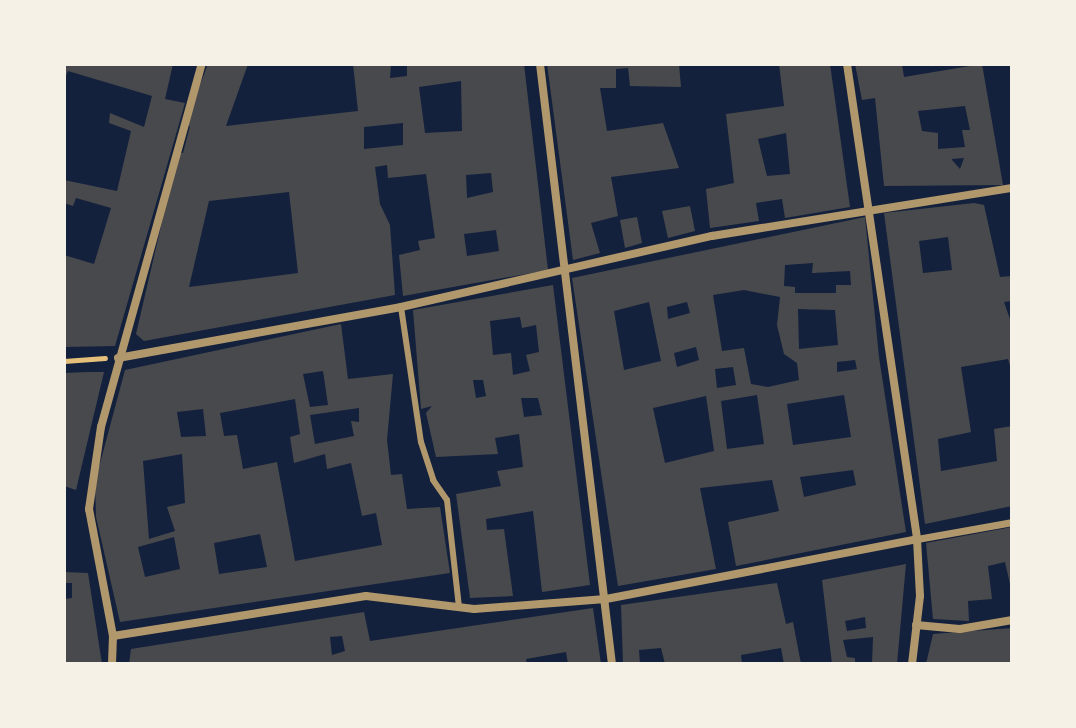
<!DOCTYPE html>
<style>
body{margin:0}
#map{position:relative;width:1076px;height:728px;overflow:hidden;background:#14213d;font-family:Karla,sans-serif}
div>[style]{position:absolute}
.building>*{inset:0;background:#48494c}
.path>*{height:5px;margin:-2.5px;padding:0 2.5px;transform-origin:2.5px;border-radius:2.5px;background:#e5c07b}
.service>*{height:6px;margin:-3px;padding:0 3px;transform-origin:3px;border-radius:3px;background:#b1986c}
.pedestrian>*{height:7px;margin:-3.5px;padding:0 3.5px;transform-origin:3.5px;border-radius:3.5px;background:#b1986c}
.minor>*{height:8px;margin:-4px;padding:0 4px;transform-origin:4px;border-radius:4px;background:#b1986c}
span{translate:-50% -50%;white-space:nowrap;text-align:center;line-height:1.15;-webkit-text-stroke:8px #f6f1e7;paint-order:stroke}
.frame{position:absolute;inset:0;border:66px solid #f6f1e7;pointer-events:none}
</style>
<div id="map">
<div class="building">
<div style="clip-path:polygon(64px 64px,173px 64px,165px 99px,185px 103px,115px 346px,64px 347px,64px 255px,94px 264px,111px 208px,76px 198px,73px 206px,64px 203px,64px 180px,117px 191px,131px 131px,109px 123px,110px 113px,144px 127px,152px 96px,68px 71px,64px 80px)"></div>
<div style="clip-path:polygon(evenodd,208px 64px,248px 64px,226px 126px,358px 111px,353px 64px,391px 64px,390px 78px,407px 76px,407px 64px,524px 64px,548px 270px,403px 296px,399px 255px,420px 250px,418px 241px,435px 238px,426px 174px,388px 178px,387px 165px,375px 167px,380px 204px,390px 225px,395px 295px,144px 341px,136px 334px,178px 153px,183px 153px,190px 126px,185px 124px,208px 64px,461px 81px,462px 131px,425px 133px,419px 87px,461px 81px,208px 64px,403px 123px,403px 145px,364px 149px,364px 127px,403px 123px,208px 64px,491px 173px,493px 192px,467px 198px,466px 175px,491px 173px,208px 64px,289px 192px,298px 273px,189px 287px,209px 201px,289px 192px,208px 64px,496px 230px,499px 251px,467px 256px,464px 234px,496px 230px)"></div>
<div style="clip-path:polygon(547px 64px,679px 64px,681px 87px,630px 86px,628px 68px,616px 69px,616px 88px,600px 88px,607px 131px,663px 123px,679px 168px,611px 177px,618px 216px,591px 223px,600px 253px,573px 260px)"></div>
<div style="clip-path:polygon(evenodd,779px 64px,830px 64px,850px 207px,785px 218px,782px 199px,756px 203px,759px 221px,710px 228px,706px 189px,734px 183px,726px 114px,784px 106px,779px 64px,786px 133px,790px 174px,767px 176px,758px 139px,786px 133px)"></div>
<div style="clip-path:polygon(evenodd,855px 64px,902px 64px,904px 77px,982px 64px,1003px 185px,884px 186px,875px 98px,862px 100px,855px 64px,965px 106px,970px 130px,962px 130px,965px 147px,938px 149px,938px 133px,922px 131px,918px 111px,965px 106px,855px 64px,964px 158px,960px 169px,952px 160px,952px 159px,964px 158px)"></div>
<div style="clip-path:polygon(evenodd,974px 203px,984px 205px,1000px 277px,1012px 276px,1012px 301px,1004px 302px,1012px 325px,1012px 373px,1008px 359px,961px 367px,971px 432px,938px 439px,941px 471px,997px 461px,994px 429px,1012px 426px,1012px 506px,925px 524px,884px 213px,974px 203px,948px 237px,952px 270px,923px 273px,919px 241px,948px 237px)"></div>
<div style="clip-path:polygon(690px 206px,695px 231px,668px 238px,662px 211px)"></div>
<div style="clip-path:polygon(637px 217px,642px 243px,625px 248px,620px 220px)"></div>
<div style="clip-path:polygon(evenodd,865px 217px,879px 357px,906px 532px,736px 566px,728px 522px,779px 511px,772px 480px,700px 488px,716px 569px,618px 586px,572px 278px,865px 217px,813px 263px,812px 273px,850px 271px,851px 285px,836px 285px,836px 293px,795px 293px,795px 287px,784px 286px,785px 265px,813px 263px,865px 217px,744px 290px,780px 297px,777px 325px,784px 354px,797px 363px,799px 380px,768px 387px,751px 384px,744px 348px,722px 351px,713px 295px,744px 290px,865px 217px,649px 302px,661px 361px,624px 370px,614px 311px,649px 302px,865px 217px,687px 302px,690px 313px,668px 319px,667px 307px,687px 302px,865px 217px,798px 309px,835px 310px,838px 345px,799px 349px,798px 309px,865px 217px,696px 347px,699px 360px,677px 367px,674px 353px,696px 347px,865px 217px,855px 360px,857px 369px,837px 372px,837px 362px,855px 360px,865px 217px,733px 367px,736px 385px,717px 388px,715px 369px,733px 367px,865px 217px,757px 395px,764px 444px,727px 449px,721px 401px,757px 395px,865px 217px,844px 395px,851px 437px,793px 445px,787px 404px,844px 395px,865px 217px,706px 396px,714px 451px,665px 463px,653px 408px,706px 396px,865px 217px,853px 470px,856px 485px,804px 497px,800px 477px,853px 470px)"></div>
<div style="clip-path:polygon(evenodd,553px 285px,590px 585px,542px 592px,533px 511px,486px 519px,487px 530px,504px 529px,513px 596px,470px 598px,456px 494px,501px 486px,497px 471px,523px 467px,519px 434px,495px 438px,498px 454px,436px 457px,426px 413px,432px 406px,421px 409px,413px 310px,553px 285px,520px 317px,522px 328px,536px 325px,539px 352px,526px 355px,530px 371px,513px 375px,511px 353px,493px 355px,490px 321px,520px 317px,553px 285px,473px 380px,483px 380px,486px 396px,476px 398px,473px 380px,553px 285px,521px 398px,538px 398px,542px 415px,524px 417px,521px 398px)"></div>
<div style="clip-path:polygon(evenodd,341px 324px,348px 379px,393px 374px,387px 440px,391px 475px,402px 474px,407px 509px,440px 507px,450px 573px,120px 622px,96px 517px,95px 482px,125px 370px,341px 324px,323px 371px,328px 405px,310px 407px,303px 374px,323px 371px,341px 324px,295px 399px,300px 434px,290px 437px,294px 463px,325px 454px,327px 469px,351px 463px,362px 516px,376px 513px,382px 545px,295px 561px,277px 462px,243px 469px,237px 435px,224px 436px,220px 413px,295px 399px,341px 324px,359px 408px,359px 422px,351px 421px,354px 436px,315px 444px,310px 415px,359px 408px,341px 324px,203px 409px,206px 436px,181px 437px,177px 412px,203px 409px,341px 324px,182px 454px,185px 503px,167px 507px,175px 531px,149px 539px,143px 461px,182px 454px,341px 324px,260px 534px,267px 567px,219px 574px,214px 543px,260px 534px,341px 324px,174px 537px,180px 569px,145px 577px,138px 547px,174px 537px)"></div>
<div style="clip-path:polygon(88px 372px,104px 372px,76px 490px,64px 486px,64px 373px)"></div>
<div style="clip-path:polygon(1012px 527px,1012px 593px,1005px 562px,988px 566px,992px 599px,968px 601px,969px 621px,933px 619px,926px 543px)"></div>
<div style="clip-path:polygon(evenodd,906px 564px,897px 664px,872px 664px,873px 637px,843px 640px,847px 657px,855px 658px,855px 664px,832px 664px,822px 580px,906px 564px,865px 617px,866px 628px,847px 631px,845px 621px,865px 617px)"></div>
<div style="clip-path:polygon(64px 572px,88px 573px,102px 664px,64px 664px,64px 599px,72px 598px,72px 583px,64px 583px)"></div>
<div style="clip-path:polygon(777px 583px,786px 624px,793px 622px,801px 664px,784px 664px,781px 648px,741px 655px,742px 664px,665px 664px,661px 648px,639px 650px,640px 664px,623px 664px,621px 605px)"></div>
<div style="clip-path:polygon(evenodd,593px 608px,601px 664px,568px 664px,566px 652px,526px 659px,527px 664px,129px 664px,131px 649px,364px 612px,370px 641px,593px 608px,342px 636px,345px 651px,332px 655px,330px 637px,342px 636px)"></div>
<div style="clip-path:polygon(1012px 628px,1011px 664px,926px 664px,933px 634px)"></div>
</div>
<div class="path">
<div style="left:64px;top:361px;width:41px;rotate:-4.2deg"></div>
</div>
<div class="service">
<div style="left:401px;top:307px;width:136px;rotate:81.6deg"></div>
<div style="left:421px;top:442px;width:40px;rotate:72deg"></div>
<div style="left:433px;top:480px;width:24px;rotate:55deg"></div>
<div style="left:447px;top:500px;width:108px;rotate:83.6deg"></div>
</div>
<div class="pedestrian">
<div style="left:917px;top:539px;width:97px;rotate:-10.1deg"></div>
</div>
<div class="minor">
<div style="left:540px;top:64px;width:604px;rotate:83.16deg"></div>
<div style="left:847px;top:64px;width:480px;rotate:81.6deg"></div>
<div style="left:917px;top:539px;width:57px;rotate:87deg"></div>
<div style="left:920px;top:596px;width:68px;rotate:96.7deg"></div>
<div style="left:118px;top:358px;width:288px;rotate:-10.2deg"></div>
<div style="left:401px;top:307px;width:319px;rotate:-12.9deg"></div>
<div style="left:712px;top:236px;width:304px;rotate:-9.1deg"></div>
<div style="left:916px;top:625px;width:44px;rotate:5.2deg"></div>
<div style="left:960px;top:629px;width:53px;rotate:-9.8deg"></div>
<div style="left:113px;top:636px;width:256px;rotate:-9deg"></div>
<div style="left:366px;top:596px;width:109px;rotate:6.9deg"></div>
<div style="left:474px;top:609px;width:132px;rotate:-4.3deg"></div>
<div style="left:606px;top:599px;width:317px;rotate:-10.9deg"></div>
<div style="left:112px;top:664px;width:28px;rotate:-88deg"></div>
<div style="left:113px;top:636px;width:129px;rotate:-100.7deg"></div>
<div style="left:89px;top:509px;width:83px;rotate:-81.7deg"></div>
<div style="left:101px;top:427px;width:377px;rotate:-74.5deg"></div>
</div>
<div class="frame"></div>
</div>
